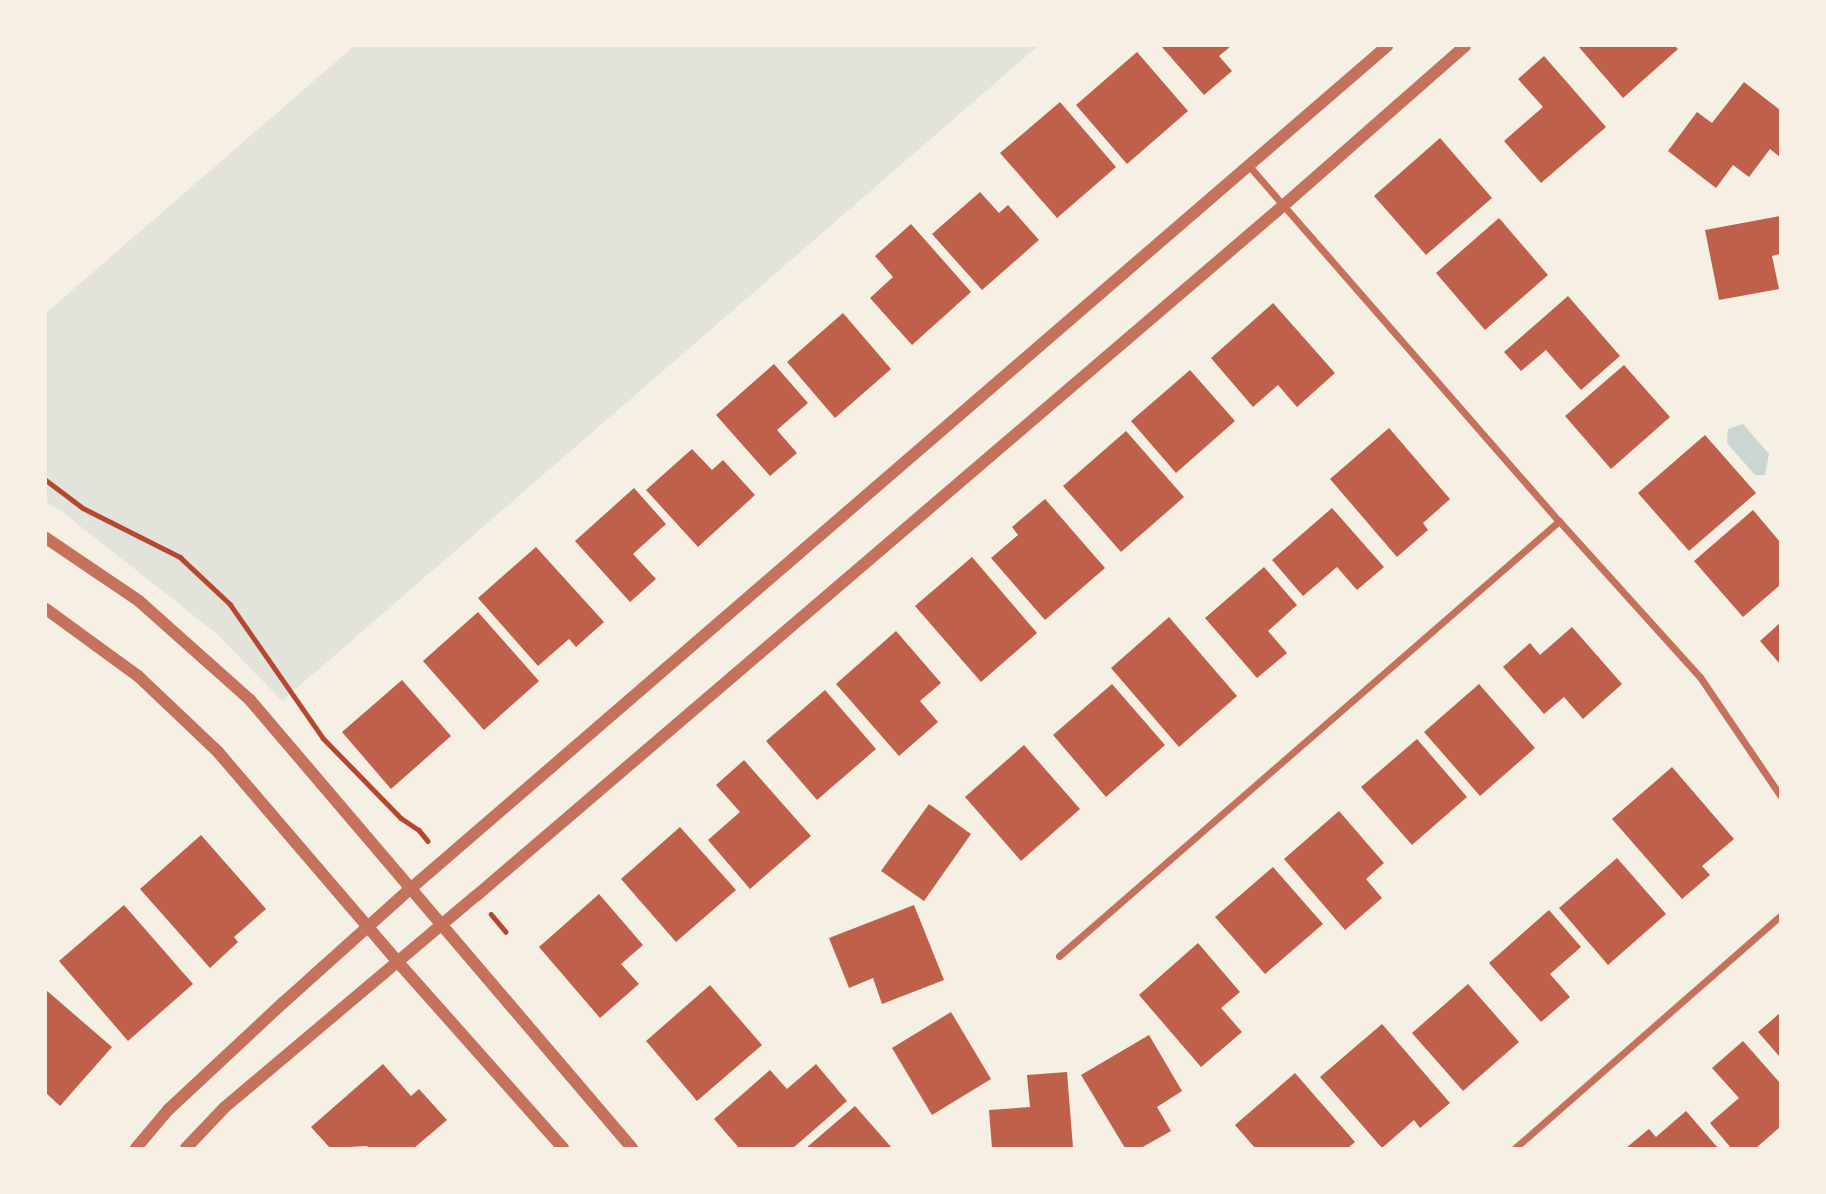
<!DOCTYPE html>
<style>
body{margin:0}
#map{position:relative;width:1826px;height:1194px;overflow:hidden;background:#f6efe4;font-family:"DejaVu Sans",sans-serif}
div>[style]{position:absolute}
.green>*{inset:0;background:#e2e4dc}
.water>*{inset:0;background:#c9d6d2}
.building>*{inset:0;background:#bf614a}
.path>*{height:4.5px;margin:-2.25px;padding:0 2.25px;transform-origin:2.25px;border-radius:2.25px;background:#b5482f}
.minor>*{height:7px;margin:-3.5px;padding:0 3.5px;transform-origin:3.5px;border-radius:3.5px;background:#c5725c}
.tertiary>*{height:12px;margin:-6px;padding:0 6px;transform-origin:6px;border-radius:6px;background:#c5725c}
span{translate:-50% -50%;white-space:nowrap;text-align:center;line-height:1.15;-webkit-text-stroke:5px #f6efe4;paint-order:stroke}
.frame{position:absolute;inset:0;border:47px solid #f6efe4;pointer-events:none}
</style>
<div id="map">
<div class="green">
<div style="clip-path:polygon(354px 46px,1038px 46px,282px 701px,217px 634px,61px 511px,46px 502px,46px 313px)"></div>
</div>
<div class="water">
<div style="clip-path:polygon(1743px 424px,1769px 454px,1765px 475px,1755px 475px,1727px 443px,1728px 429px)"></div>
</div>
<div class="building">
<div style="clip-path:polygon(1161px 46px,1231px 46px,1219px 56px,1232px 71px,1204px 95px)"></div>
<div style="clip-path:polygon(1578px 46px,1675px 46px,1678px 49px,1623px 98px)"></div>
<div style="clip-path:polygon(1137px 52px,1188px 111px,1127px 164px,1076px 105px)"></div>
<div style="clip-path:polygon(1544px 56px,1606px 127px,1541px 183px,1504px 141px,1543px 107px,1518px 79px)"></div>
<div style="clip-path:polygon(1744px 82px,1780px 110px,1780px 157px,1770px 149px,1749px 177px,1733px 165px,1716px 188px,1668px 151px,1697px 112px,1712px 123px)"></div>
<div style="clip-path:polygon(1060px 102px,1116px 167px,1057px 218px,1000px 153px)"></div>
<div style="clip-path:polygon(1440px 138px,1492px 198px,1426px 255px,1374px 196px)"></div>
<div style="clip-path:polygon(980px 192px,999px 213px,1008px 205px,1039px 240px,982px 290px,932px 234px)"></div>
<div style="clip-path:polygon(1780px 216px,1780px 254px,1772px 256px,1779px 289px,1719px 300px,1705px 230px)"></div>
<div style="clip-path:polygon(1499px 218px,1548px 275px,1485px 330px,1436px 273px)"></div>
<div style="clip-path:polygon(911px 224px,971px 292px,912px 345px,870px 298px,893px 277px,875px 256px)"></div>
<div style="clip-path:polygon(1568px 296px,1620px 356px,1581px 390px,1546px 350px,1521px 371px,1504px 352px)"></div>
<div style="clip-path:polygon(1273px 303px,1335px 373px,1297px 407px,1278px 385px,1253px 407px,1211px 358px)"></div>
<div style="clip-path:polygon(843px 313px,891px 369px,835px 418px,787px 362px)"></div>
<div style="clip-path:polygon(774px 364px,808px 403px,777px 430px,797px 453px,770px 476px,716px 415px)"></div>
<div style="clip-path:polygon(1624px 365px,1670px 417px,1611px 469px,1565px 416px)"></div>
<div style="clip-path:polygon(1190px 370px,1235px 421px,1176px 473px,1131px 421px)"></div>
<div style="clip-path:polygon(1389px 428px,1450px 499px,1423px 523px,1428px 530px,1397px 557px,1330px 479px)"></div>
<div style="clip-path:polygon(1126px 431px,1184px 497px,1121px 552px,1063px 486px)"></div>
<div style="clip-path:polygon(1705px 435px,1756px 493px,1689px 551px,1638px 493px)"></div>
<div style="clip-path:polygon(692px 449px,712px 470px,723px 460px,755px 495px,698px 547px,646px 490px)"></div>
<div style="clip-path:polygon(634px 488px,666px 524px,633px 554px,656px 579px,630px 602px,575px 541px)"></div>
<div style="clip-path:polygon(1045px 499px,1105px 568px,1045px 620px,991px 558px,1018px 535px,1012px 527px)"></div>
<div style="clip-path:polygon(1332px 508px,1384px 567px,1357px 590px,1337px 567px,1303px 596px,1272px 560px)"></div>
<div style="clip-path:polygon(1753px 510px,1780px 542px,1780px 585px,1743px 617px,1694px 561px)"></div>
<div style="clip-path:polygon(536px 547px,604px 622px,576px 647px,569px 639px,538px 666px,478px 598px)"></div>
<div style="clip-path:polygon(972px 557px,1037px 633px,981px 682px,915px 606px)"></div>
<div style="clip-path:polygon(1264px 567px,1297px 605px,1268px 631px,1287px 653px,1257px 678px,1205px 618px)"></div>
<div style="clip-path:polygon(478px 612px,539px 681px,484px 730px,423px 661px)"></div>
<div style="clip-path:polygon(1169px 617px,1237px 696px,1179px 747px,1111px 668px)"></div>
<div style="clip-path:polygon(1780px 623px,1780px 664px,1760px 641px)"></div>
<div style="clip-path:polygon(1572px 627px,1622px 684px,1583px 719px,1564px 697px,1544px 714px,1503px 667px,1530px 643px,1540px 655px)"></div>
<div style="clip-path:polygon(896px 631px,941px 683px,920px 701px,938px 722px,899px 756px,836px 684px)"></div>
<div style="clip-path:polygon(402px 680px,451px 736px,391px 789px,342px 732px)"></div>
<div style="clip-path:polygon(1112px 684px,1165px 745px,1106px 797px,1053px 735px)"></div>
<div style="clip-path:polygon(1479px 684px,1535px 748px,1480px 796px,1424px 732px)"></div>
<div style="clip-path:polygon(825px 690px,876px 749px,817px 800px,766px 741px)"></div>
<div style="clip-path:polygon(1417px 739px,1467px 797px,1412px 845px,1361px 787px)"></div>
<div style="clip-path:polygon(1024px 745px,1080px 809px,1021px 861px,965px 797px)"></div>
<div style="clip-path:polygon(744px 760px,811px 836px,750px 889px,708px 840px,740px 812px,716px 785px)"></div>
<div style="clip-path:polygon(1672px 767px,1734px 839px,1702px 866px,1710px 875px,1682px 899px,1612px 819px)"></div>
<div style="clip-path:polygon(929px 804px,971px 834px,924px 901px,881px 871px)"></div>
<div style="clip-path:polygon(1339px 811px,1384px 863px,1366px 879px,1382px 898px,1345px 930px,1284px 859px)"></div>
<div style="clip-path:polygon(680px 827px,736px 890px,676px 942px,621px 879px)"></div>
<div style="clip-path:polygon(201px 835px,266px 909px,234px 937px,238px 942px,210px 968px,140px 889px)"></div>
<div style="clip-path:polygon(1617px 858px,1666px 914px,1608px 965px,1559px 908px)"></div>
<div style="clip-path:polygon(1273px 867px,1323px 924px,1265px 974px,1215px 917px)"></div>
<div style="clip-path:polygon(599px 894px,643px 945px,621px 964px,639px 984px,600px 1018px,539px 947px)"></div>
<div style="clip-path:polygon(124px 905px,193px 984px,128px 1041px,59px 961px)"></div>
<div style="clip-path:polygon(914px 905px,944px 980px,882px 1004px,873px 978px,849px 988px,829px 938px)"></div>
<div style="clip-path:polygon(1549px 910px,1581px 947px,1550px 974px,1570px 997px,1541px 1022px,1489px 963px)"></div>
<div style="clip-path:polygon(1198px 943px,1240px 992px,1221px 1008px,1242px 1032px,1201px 1067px,1139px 995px)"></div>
<div style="clip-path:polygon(1468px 984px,1519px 1042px,1463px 1091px,1412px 1033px)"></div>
<div style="clip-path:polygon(710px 985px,762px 1045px,697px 1101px,646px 1041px)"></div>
<div style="clip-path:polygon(46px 990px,112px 1047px,60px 1106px,46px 1093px)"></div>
<div style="clip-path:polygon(951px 1012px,991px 1079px,932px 1115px,892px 1048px)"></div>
<div style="clip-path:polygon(1780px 1013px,1780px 1057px,1758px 1032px)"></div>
<div style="clip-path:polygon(1382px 1024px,1450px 1103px,1420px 1128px,1414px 1120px,1382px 1148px,1320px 1077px)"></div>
<div style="clip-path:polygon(1149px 1035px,1182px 1091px,1157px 1107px,1171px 1131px,1141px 1148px,1125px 1148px,1081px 1075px)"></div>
<div style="clip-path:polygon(1743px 1041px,1780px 1083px,1780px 1127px,1756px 1148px,1731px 1148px,1710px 1123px,1739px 1098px,1712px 1068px)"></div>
<div style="clip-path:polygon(383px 1064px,411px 1096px,419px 1089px,447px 1120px,414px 1148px,369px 1148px,367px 1146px,330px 1148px,311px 1127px)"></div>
<div style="clip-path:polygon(816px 1064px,847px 1101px,793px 1148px,739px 1148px,714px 1119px,770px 1070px,787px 1089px)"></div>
<div style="clip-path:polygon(1067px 1072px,1073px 1148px,992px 1148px,989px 1110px,1030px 1107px,1027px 1075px)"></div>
<div style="clip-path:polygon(1295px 1073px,1355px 1142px,1348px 1148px,1255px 1148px,1235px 1125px)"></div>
<div style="clip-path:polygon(855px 1106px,892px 1148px,806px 1148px)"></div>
<div style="clip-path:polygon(1686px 1111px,1718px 1148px,1626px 1148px,1649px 1129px,1656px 1137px)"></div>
</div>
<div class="path">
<div style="left:46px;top:480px;width:46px;rotate:37.1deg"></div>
<div style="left:83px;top:508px;width:109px;rotate:26.8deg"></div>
<div style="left:180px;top:557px;width:69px;rotate:43.2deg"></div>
<div style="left:230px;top:604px;width:163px;rotate:55.2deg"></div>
<div style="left:323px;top:738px;width:112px;rotate:45.7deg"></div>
<div style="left:401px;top:818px;width:22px;rotate:34deg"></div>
<div style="left:419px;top:830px;width:14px;rotate:51deg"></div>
<div style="left:491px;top:914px;width:23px;rotate:50deg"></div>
</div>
<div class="minor">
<div style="left:1249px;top:166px;width:471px;rotate:48.9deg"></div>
<div style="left:1559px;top:521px;width:210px;rotate:47.9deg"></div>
<div style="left:1700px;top:677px;width:143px;rotate:55.9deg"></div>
<div style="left:1059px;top:956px;width:663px;rotate:-41.02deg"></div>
<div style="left:1515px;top:1148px;width:352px;rotate:-41.2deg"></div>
</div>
<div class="tertiary">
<div style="left:46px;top:538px;width:112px;rotate:34.1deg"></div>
<div style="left:139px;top:601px;width:149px;rotate:41.7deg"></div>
<div style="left:250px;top:700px;width:589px;rotate:49.55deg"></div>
<div style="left:46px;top:609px;width:114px;rotate:36.1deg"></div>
<div style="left:138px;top:676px;width:110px;rotate:43.5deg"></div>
<div style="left:218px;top:752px;width:275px;rotate:49.4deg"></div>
<div style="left:397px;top:961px;width:250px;rotate:48.4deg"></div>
<div style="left:136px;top:1148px;width:50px;rotate:-49.9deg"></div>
<div style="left:168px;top:1110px;width:158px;rotate:-43deg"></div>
<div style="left:284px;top:1002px;width:168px;rotate:-41.9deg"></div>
<div style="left:409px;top:890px;width:1292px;rotate:-40.79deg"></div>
<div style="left:186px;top:1148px;width:57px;rotate:-46.4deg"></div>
<div style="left:225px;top:1107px;width:328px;rotate:-40.1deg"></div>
<div style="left:476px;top:896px;width:1063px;rotate:-40.54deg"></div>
<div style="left:1284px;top:205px;width:241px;rotate:-41.3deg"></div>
</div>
<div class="frame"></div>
</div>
